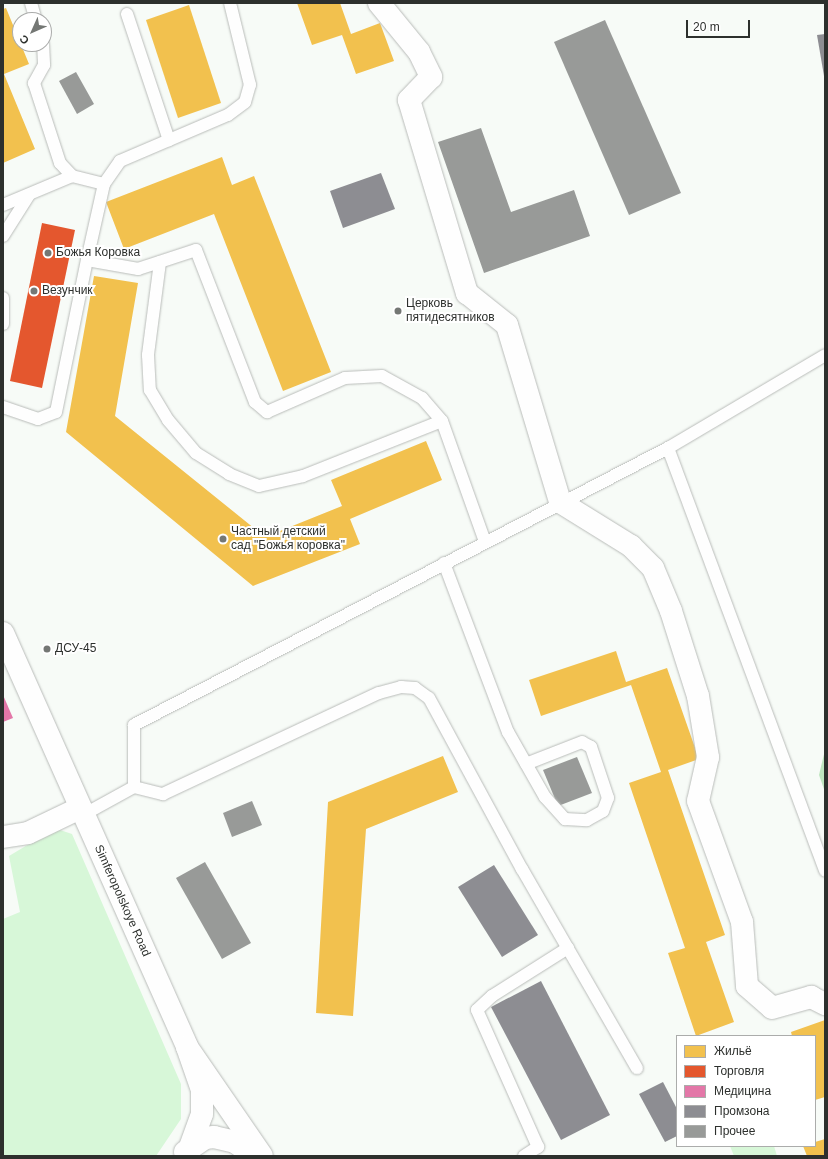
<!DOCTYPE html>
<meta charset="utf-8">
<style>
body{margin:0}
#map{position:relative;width:828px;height:1159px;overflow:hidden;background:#f7fbf7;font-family:Arial,sans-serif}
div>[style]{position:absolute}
.green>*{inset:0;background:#d7f7d8}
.forest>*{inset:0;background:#bee5bf}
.homes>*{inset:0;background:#f2c14e}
.shops>*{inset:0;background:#e4572e}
.health>*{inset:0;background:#e377a8}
.industry>*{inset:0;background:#8d8d92}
.building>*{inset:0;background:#989a98}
.roads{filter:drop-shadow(0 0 1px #b9bcb9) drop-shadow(0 0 1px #b9bcb9)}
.service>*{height:12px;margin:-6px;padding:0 6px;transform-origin:6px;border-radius:6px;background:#fefefe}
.minor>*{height:22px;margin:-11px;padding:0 11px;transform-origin:11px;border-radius:11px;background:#fefefe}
.secondary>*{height:22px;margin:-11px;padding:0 11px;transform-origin:11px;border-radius:11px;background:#fefefe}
.primary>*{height:22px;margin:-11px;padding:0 11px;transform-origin:11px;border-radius:11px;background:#fefefe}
.dots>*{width:11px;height:11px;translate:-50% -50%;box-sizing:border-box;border:2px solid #fff;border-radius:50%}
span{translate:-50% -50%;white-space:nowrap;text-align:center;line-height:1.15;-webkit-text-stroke:4px #fff;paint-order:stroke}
.poi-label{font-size:12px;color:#2d302d}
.left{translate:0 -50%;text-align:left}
.street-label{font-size:12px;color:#2d302d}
.frame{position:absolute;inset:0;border:4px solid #2d302d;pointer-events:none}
.legend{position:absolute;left:676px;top:1035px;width:140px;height:112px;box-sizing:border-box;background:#fff;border:1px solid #abacab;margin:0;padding:5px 7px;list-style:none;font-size:12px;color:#2d302d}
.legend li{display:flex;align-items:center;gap:8px;height:20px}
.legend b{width:20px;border:1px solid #abacab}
.north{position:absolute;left:12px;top:12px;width:40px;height:40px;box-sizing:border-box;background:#fff;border:1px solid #abacab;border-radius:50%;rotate:225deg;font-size:11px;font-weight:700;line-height:16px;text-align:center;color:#2d302d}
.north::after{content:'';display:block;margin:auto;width:14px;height:18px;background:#747774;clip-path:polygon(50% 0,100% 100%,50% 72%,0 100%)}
.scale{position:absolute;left:686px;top:20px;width:64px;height:18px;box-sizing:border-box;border:2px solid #2d302d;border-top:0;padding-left:5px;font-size:12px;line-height:14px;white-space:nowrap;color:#2d302d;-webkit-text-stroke:3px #fff;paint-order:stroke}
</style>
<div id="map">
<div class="green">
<div style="clip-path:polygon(60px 830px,72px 834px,181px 1084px,181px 1119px,156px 1156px,3px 1156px,3px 919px,20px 912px,9px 856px,49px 832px)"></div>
<div style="clip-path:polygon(730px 1146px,774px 1146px,777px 1156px,734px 1156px)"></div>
</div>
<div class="forest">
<div style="clip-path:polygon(825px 750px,825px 792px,819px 775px)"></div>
</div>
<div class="homes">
<div style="clip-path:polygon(297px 3px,340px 3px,351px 34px,380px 23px,394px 61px,356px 74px,342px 35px,312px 45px)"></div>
<div style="clip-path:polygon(189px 5px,221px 103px,178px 118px,146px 20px)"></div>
<div style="clip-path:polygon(6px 8px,29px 64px,4px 74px,35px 149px,3px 163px,3px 9px)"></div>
<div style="clip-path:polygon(222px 157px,232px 185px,254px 176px,331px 372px,283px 391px,214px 214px,124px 249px,106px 202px)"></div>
<div style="clip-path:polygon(94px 276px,138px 283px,115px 416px,265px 537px,342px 506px,331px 480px,426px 441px,442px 480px,350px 519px,360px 544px,253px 586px,66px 432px)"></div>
<div style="clip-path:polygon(616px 651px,626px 682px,667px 668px,699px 759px,668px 770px,725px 935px,706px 942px,734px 1022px,696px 1036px,668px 953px,685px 948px,629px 783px,661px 772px,631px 685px,541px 716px,529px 680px)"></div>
<div style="clip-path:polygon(443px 756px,458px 792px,366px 829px,353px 1016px,316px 1013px,328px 802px)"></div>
<div style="clip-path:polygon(825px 1020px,825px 1097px,815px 1100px,815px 1036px,792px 1036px,791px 1032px)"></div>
<div style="clip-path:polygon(825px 1139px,825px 1156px,807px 1156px,803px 1146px,815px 1146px,815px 1142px)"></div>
</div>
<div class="shops">
<div style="clip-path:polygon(42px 223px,75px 230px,42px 388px,10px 381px)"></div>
</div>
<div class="health">
<div style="clip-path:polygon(3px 695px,13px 718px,3px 722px)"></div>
</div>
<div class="industry">
<div style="clip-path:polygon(825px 34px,825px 76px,824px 76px,817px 35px)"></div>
<div style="clip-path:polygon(381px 173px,395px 209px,343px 228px,330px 191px)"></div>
<div style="clip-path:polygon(494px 865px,538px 935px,502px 957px,458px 887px)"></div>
<div style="clip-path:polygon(541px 981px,610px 1115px,561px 1140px,491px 1007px)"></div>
<div style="clip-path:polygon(663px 1082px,677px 1109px,677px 1136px,665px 1142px,639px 1094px)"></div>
</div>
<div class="building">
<div style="clip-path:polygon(605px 20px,681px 193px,629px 215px,554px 42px)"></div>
<div style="clip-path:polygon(76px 72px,94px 104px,77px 114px,59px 81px)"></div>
<div style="clip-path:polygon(481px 128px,511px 212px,574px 190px,590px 236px,484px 273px,438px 142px)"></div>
<div style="clip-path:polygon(577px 757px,592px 793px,558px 806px,543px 770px)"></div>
<div style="clip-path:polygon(252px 801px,262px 825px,232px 837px,223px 813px)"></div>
<div style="clip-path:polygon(205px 862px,251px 943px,222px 959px,176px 878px)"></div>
</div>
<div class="roads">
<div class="service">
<div style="left:31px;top:3px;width:18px;rotate:74deg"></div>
<div style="left:127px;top:14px;width:133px;rotate:71.6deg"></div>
<div style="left:43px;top:44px;width:21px;rotate:87deg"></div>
<div style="left:44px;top:65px;width:21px;rotate:119deg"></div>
<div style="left:34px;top:83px;width:84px;rotate:72deg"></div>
<div style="left:60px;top:163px;width:18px;rotate:47deg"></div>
<div style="left:72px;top:176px;width:33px;rotate:14deg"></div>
<div style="left:3px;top:205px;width:75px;rotate:-22.8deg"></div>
<div style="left:3px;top:236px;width:49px;rotate:-57.6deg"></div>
<div style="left:87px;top:260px;width:78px;rotate:-77.4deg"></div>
<div style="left:104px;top:184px;width:28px;rotate:-55deg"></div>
<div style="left:120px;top:161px;width:117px;rotate:-23.1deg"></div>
<div style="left:228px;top:115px;width:21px;rotate:-37deg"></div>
<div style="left:245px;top:102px;width:18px;rotate:-74deg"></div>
<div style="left:250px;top:85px;width:84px;rotate:-103.7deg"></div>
<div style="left:160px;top:262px;width:94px;rotate:97.4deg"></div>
<div style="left:148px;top:355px;width:35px;rotate:87deg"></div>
<div style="left:150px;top:390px;width:35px;rotate:59deg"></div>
<div style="left:168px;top:420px;width:43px;rotate:49.7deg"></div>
<div style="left:196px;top:453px;width:39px;rotate:32deg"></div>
<div style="left:229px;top:474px;width:32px;rotate:22deg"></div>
<div style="left:259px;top:486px;width:45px;rotate:-12.8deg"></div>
<div style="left:303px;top:476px;width:149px;rotate:-21.6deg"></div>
<div style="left:3px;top:298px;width:26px;rotate:90deg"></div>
<div style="left:3px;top:407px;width:37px;rotate:19deg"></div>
<div style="left:38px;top:419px;width:19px;rotate:-21deg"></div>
<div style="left:56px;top:412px;width:155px;rotate:-78.5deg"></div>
<div style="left:87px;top:260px;width:52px;rotate:10deg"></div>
<div style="left:138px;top:269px;width:61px;rotate:-18.1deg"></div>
<div style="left:196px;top:250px;width:163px;rotate:68.8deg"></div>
<div style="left:255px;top:402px;width:16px;rotate:40deg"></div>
<div style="left:267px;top:412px;width:85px;rotate:-23.6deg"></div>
<div style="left:345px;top:378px;width:37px;rotate:-3deg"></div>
<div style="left:382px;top:376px;width:46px;rotate:28.8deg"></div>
<div style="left:422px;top:398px;width:30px;rotate:49deg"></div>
<div style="left:442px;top:421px;width:128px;rotate:70.4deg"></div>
<div style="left:668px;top:448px;width:451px;rotate:69.6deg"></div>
<div style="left:444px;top:563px;width:181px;rotate:69.3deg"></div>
<div style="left:508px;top:732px;width:75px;rotate:60.4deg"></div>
<div style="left:545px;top:797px;width:30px;rotate:48deg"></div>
<div style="left:565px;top:819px;width:22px;rotate:3deg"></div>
<div style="left:587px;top:820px;width:18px;rotate:-29deg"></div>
<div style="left:603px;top:811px;width:14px;rotate:-69deg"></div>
<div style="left:608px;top:798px;width:54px;rotate:-108.4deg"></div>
<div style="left:591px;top:747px;width:10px;rotate:-151deg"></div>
<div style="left:582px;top:742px;width:60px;rotate:158.6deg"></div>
<div style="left:134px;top:787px;width:30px;rotate:14deg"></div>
<div style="left:163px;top:794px;width:238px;rotate:-25.1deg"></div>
<div style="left:379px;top:693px;width:23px;rotate:-15deg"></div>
<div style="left:401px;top:687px;width:14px;rotate:4deg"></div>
<div style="left:415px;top:688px;width:17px;rotate:36deg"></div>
<div style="left:429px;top:698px;width:195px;rotate:61.5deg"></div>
<div style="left:522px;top:869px;width:230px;rotate:60deg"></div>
<div style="left:83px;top:815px;width:58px;rotate:-28.8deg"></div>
<div style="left:134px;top:787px;width:62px;rotate:-90deg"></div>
<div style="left:134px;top:725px;width:602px;rotate:-27.42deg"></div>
<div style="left:668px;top:448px;width:182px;rotate:-30.6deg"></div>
<div style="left:524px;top:1156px;width:17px;rotate:-33deg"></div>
<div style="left:538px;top:1147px;width:150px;rotate:-114deg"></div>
<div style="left:477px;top:1010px;width:21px;rotate:-43deg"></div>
<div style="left:492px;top:996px;width:90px;rotate:-32.3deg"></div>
</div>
<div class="minor">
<div style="left:379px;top:3px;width:63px;rotate:50.8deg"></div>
<div style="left:419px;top:52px;width:28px;rotate:64deg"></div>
<div style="left:431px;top:77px;width:32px;rotate:134deg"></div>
<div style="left:409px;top:100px;width:202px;rotate:73.3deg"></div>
<div style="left:467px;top:293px;width:51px;rotate:38.7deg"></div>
<div style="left:507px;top:325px;width:185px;rotate:73.3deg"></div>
<div style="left:560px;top:502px;width:84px;rotate:31.8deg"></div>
<div style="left:631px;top:546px;width:31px;rotate:45deg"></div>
<div style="left:653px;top:568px;width:47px;rotate:67.3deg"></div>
<div style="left:671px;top:611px;width:89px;rotate:72.4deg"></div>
<div style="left:698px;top:696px;width:62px;rotate:80.7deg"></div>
<div style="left:708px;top:757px;width:45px;rotate:102.8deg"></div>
<div style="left:698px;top:801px;width:129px;rotate:70deg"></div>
<div style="left:742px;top:922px;width:64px;rotate:85.5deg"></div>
<div style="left:747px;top:986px;width:33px;rotate:41deg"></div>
<div style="left:772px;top:1008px;width:41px;rotate:-15.8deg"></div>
<div style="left:811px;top:997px;width:16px;rotate:27deg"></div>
<div style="left:3px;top:837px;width:25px;rotate:-9deg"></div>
<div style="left:28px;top:833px;width:58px;rotate:-25.7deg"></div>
</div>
<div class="secondary">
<div style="left:3px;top:633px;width:453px;rotate:66deg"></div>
<div style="left:187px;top:1047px;width:132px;rotate:55.5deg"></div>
</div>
<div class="primary">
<div style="left:187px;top:1047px;width:46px;rotate:70.8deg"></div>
<div style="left:202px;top:1090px;width:24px;rotate:90deg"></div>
<div style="left:202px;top:1114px;width:35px;rotate:110deg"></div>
<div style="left:185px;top:1152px;width:24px;rotate:-35deg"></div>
<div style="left:205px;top:1138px;width:9px;rotate:-6deg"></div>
<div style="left:214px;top:1137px;width:22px;rotate:13deg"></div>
<div style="left:235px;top:1142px;width:24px;rotate:36deg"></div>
</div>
</div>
<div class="dots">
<div style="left:48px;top:253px;background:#747774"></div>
<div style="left:34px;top:291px;background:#747774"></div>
<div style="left:398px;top:311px;background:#747774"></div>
<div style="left:223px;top:539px;background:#747774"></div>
<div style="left:47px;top:649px;background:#747774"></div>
</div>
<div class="poi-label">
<span class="left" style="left:56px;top:253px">Божья Коровка</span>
<span class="left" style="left:42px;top:291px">Везунчик</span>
<span class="left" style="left:406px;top:311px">Церковь<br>пятидесятников</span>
<span class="left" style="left:231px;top:539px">Частный детский<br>сад "Божья коровка"</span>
<span class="left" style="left:55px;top:649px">ДСУ-45</span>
</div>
<div class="street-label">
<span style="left:122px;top:901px;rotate:66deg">Simferopolskoye Road</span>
</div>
<div class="frame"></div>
<ul class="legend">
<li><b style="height:11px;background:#f2c14e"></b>Жильё</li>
<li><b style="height:11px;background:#e4572e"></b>Торговля</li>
<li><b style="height:11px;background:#e377a8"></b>Медицина</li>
<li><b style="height:11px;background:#8d8d92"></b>Промзона</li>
<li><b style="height:11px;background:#989a98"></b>Прочее</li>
</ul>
<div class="north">С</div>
<div class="scale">20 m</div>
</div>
